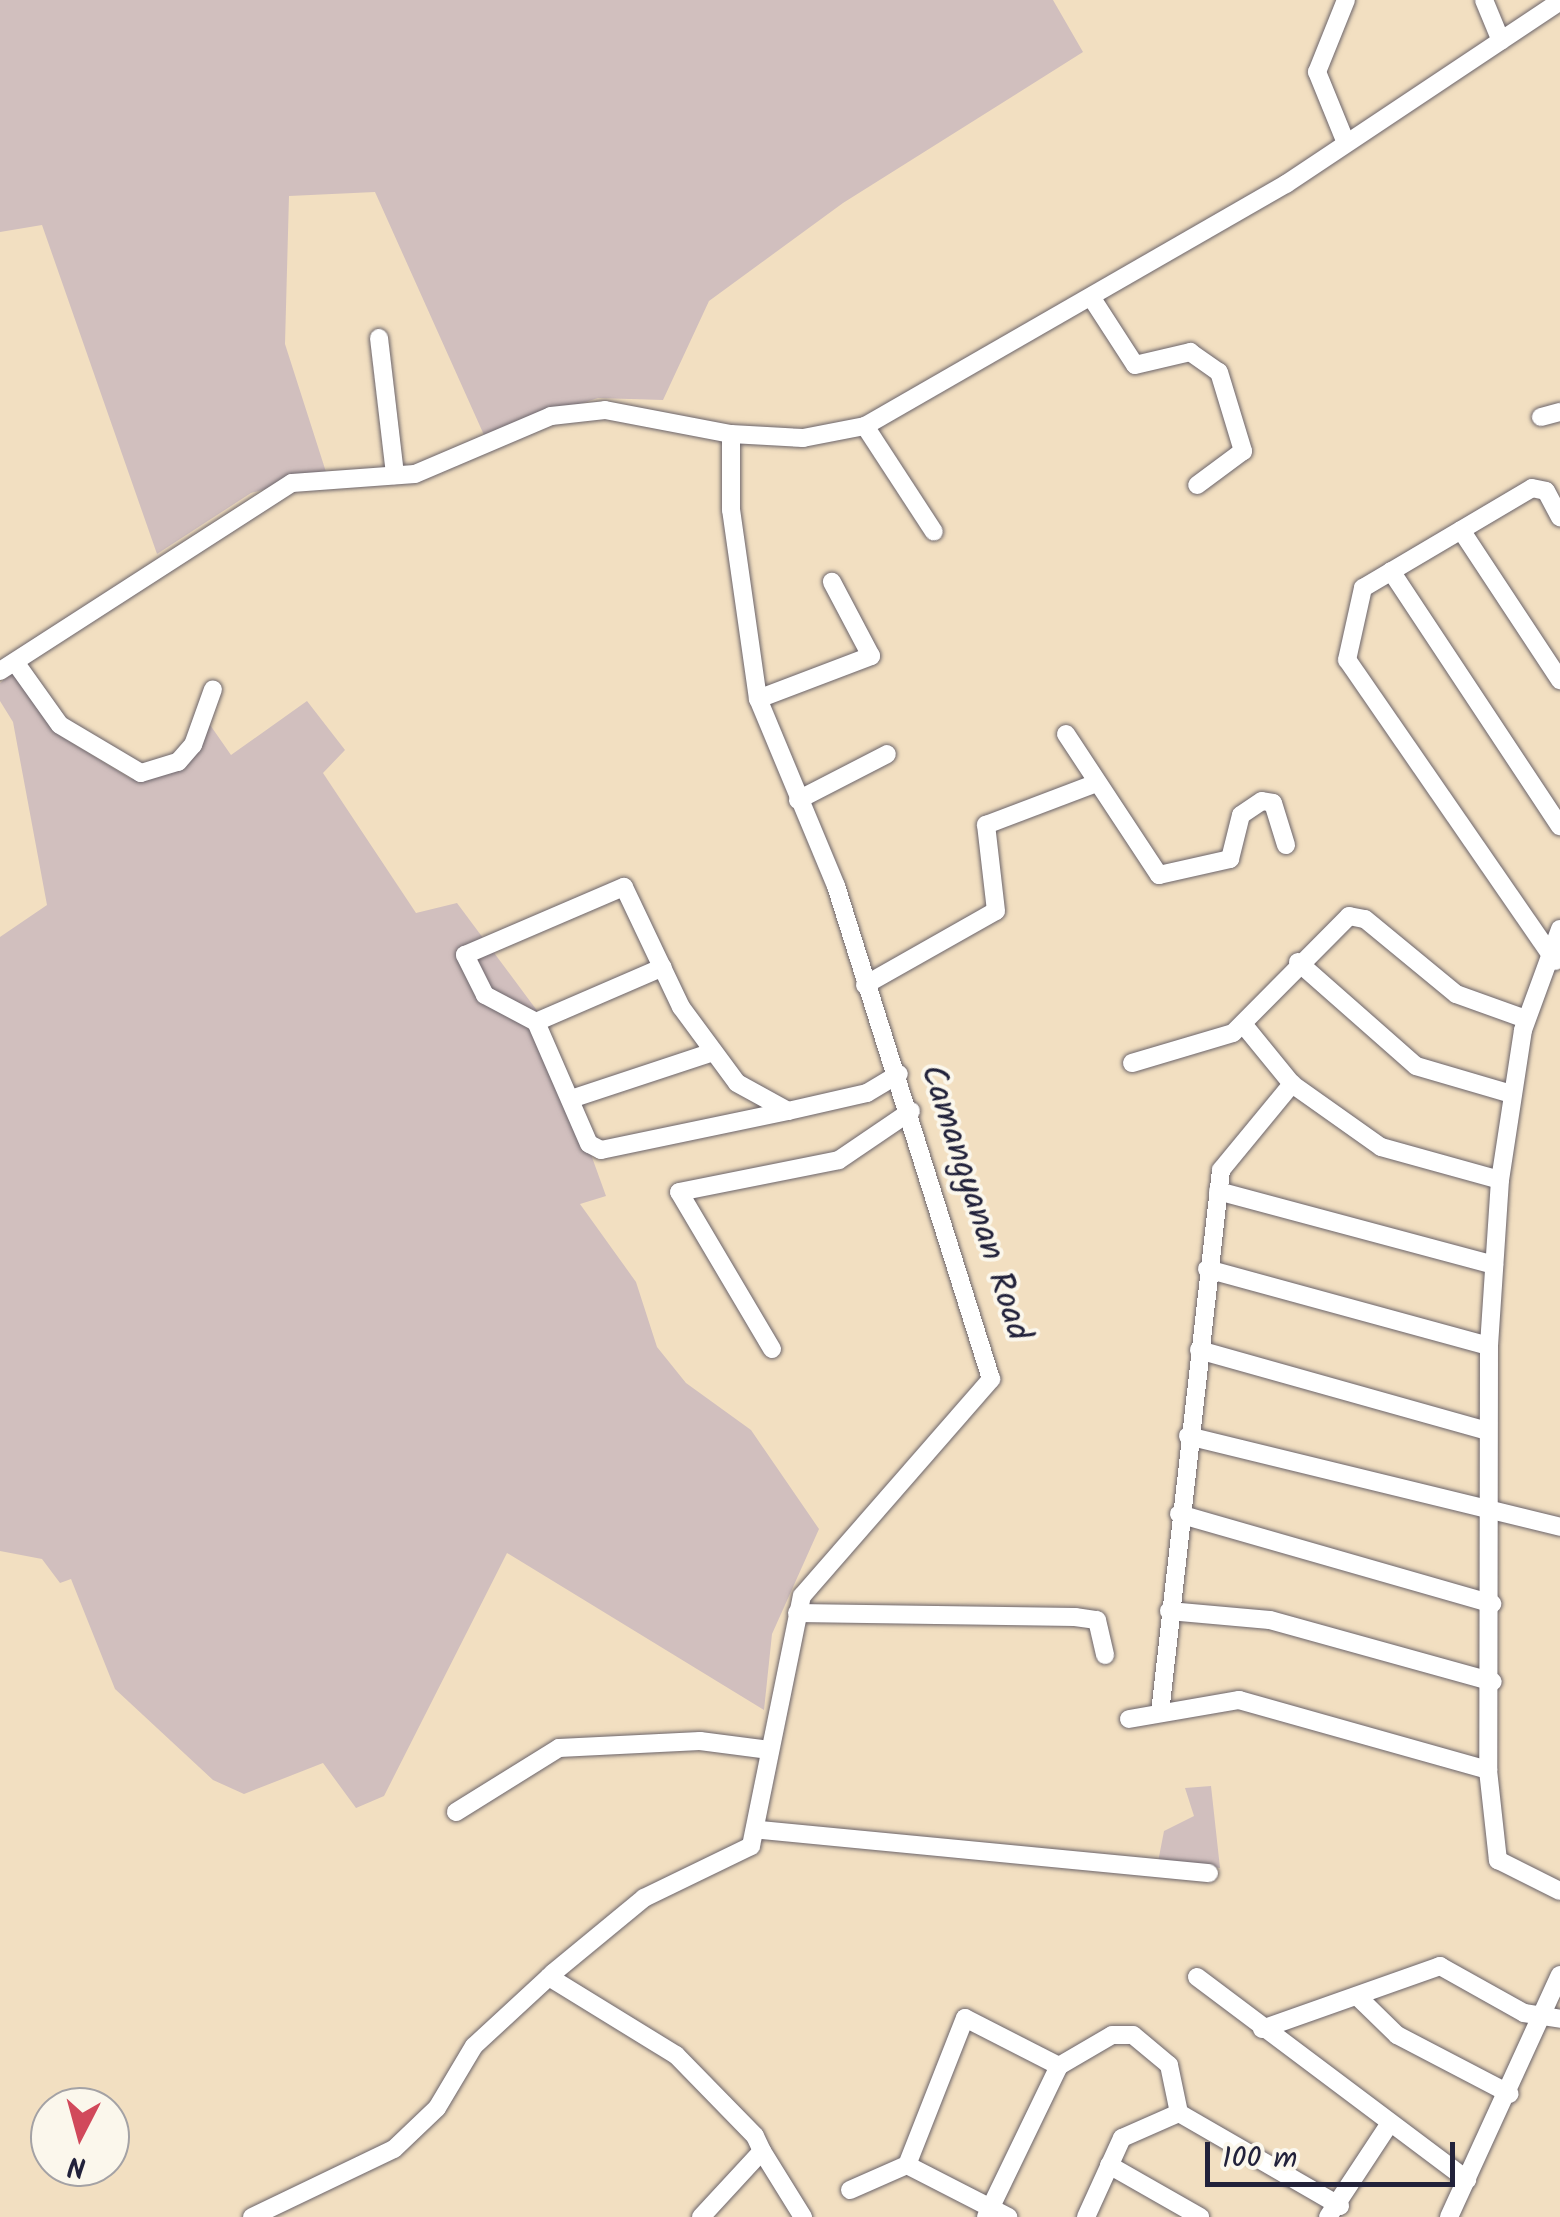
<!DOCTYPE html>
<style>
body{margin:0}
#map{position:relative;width:1560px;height:2217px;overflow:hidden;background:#f2dfc1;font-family:Kalam,sans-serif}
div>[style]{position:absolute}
.industrial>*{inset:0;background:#d1bfbe}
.roads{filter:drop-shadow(0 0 2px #6b646a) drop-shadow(0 0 2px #6b646a)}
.minor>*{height:18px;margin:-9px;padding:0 9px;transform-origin:9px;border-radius:9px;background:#fff}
span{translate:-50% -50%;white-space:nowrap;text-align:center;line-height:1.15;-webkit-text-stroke:8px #fbf7ec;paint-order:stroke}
.street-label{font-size:35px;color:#22223b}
.north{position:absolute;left:30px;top:2087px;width:100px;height:100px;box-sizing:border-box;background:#fbf7ec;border:2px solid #a4a2a5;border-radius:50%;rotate:186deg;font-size:28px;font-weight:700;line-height:40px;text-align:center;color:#22223b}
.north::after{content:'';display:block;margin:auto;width:35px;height:45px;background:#d1495b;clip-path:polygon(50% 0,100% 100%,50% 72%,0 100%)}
.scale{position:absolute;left:1205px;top:2142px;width:250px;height:45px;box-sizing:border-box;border:5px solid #22223b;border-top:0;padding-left:12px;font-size:30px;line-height:35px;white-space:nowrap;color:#22223b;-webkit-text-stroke:8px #fbf7ec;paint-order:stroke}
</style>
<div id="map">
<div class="industrial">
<div style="clip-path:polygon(0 0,1053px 0,1083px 52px,843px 203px,709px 301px,663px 400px,598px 398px,484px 435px,375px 192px,289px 196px,285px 344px,326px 472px,251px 493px,157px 554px,42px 225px,0 232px)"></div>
<div style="clip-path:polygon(13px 673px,62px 737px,131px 779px,183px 769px,208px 722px,231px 755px,307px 701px,345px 750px,323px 773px,416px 913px,457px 903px,541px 1016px,606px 1196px,580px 1204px,636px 1282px,657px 1347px,686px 1383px,751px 1430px,819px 1529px,772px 1634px,764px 1710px,507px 1553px,384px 1796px,356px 1808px,323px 1763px,244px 1794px,213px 1780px,115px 1689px,71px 1579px,60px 1583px,42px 1559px,0 1551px,0 937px,47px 905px,13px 722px,0 701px,0 683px)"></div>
<div style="clip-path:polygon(1211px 1786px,1220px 1868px,1158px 1862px,1164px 1831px,1194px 1816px,1185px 1788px)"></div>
</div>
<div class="roads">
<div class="minor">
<div style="left:1484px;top:0;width:44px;rotate:67.5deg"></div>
<div style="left:1346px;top:143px;width:77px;rotate:-112.2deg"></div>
<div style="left:1317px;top:72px;width:78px;rotate:-68.1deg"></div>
<div style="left:1093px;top:300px;width:77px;rotate:57.1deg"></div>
<div style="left:1135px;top:365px;width:57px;rotate:-13.3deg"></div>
<div style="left:1190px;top:352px;width:35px;rotate:35deg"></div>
<div style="left:1219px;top:372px;width:83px;rotate:73.1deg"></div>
<div style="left:1243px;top:451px;width:57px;rotate:143.5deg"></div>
<div style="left:379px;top:338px;width:138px;rotate:83.3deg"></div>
<div style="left:1541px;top:417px;width:20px;rotate:-15deg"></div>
<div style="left:865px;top:426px;width:126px;rotate:56.9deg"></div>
<div style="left:1461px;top:530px;width:180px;rotate:56.6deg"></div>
<div style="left:1391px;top:571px;width:306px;rotate:56.5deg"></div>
<div style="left:15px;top:662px;width:77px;rotate:54.5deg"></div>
<div style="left:60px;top:725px;width:94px;rotate:30.7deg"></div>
<div style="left:141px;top:773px;width:39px;rotate:-17deg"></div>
<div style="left:178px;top:762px;width:23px;rotate:-49deg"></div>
<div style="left:193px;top:745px;width:59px;rotate:-70.3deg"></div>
<div style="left:0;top:671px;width:347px;rotate:-32.8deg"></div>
<div style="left:292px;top:483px;width:123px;rotate:-4.2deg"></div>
<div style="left:415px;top:474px;width:148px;rotate:-23.1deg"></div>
<div style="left:551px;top:416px;width:54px;rotate:-6.3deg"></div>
<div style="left:605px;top:410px;width:128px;rotate:10.8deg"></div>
<div style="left:731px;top:434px;width:72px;rotate:3.2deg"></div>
<div style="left:803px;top:438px;width:63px;rotate:-11deg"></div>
<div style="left:865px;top:426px;width:486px;rotate:-29.9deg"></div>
<div style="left:1286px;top:184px;width:329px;rotate:-33.7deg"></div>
<div style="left:758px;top:699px;width:121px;rotate:-20.8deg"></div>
<div style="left:871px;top:656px;width:84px;rotate:-117.8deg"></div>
<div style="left:1066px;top:734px;width:169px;rotate:56.6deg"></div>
<div style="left:1159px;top:875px;width:73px;rotate:-12.7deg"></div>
<div style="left:1230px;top:859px;width:45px;rotate:-76deg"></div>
<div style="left:1241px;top:815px;width:25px;rotate:-34deg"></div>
<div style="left:1262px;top:801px;width:11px;rotate:10deg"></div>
<div style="left:1273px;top:803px;width:44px;rotate:72.8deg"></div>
<div style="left:798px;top:800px;width:100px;rotate:-27.3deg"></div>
<div style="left:1560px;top:929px;width:108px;rotate:110.1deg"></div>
<div style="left:1523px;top:1030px;width:152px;rotate:98.7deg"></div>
<div style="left:1500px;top:1180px;width:166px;rotate:93.8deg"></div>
<div style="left:1489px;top:1346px;width:424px;rotate:90.1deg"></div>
<div style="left:1488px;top:1770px;width:91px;rotate:83.7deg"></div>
<div style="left:1498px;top:1860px;width:69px;rotate:26.6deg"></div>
<div style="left:1555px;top:961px;width:366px;rotate:-124.6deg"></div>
<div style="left:1347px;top:660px;width:74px;rotate:-77.5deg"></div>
<div style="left:1363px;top:588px;width:196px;rotate:-30.6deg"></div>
<div style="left:1532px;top:488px;width:14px;rotate:12deg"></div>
<div style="left:1546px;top:491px;width:30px;rotate:62deg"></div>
<div style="left:1298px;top:962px;width:157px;rotate:41.4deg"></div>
<div style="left:1416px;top:1066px;width:100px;rotate:16.3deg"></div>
<div style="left:865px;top:985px;width:150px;rotate:-29.5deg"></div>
<div style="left:996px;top:911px;width:87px;rotate:-96.6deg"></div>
<div style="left:986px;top:825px;width:116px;rotate:-20.8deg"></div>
<div style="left:536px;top:1022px;width:138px;rotate:-23.4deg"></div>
<div style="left:1243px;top:1024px;width:77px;rotate:50.8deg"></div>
<div style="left:1292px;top:1084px;width:109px;rotate:35.3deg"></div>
<div style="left:1381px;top:1147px;width:123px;rotate:15.5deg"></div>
<div style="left:1132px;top:1063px;width:105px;rotate:-16.5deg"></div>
<div style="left:1233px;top:1033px;width:165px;rotate:-45.2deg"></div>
<div style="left:1349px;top:916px;width:16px;rotate:11deg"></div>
<div style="left:1365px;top:919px;width:118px;rotate:39.5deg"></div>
<div style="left:1456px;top:994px;width:74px;rotate:19.7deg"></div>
<div style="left:571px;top:1099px;width:150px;rotate:-18.3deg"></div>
<div style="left:788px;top:1111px;width:191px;rotate:168.2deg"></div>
<div style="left:601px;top:1150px;width:13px;rotate:-153deg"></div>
<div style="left:589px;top:1144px;width:133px;rotate:-113.5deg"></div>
<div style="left:536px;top:1022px;width:58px;rotate:-152.1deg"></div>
<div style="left:485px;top:995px;width:45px;rotate:-116.6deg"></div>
<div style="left:465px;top:955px;width:173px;rotate:-23.2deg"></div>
<div style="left:624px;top:887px;width:133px;rotate:64.6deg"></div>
<div style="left:681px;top:1007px;width:94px;rotate:53.6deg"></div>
<div style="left:737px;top:1083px;width:58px;rotate:28.8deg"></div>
<div style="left:788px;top:1111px;width:81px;rotate:-12.8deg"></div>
<div style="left:867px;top:1093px;width:37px;rotate:-31deg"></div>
<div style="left:1218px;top:1191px;width:286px;rotate:15deg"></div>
<div style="left:1207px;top:1269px;width:292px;rotate:15.3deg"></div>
<div style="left:772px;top:1349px;width:182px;rotate:-120.6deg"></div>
<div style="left:679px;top:1192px;width:163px;rotate:-11.3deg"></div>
<div style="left:839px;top:1160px;width:87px;rotate:-34.2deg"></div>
<div style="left:1199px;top:1350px;width:300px;rotate:15.7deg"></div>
<div style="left:1188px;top:1436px;width:383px;rotate:13.7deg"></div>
<div style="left:1179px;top:1514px;width:326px;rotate:16deg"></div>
<div style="left:1169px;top:1611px;width:101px;rotate:5.1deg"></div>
<div style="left:1270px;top:1620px;width:231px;rotate:15.5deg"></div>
<div style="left:797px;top:1613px;width:278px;rotate:0.8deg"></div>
<div style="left:1075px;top:1617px;width:22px;rotate:8deg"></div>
<div style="left:1097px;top:1620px;width:36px;rotate:77deg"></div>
<div style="left:1160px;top:1713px;width:546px;rotate:-83.59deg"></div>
<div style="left:1221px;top:1170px;width:112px;rotate:-50.5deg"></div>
<div style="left:1129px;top:1719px;width:112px;rotate:-9.8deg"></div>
<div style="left:1239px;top:1700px;width:259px;rotate:15.7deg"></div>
<div style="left:456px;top:1812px;width:121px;rotate:-31.9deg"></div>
<div style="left:559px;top:1748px;width:141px;rotate:-2.8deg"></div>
<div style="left:700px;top:1741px;width:70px;rotate:7.4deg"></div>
<div style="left:761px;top:1830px;width:450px;rotate:5.5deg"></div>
<div style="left:549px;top:1977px;width:149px;rotate:31.6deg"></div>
<div style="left:676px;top:2055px;width:113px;rotate:45.7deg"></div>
<div style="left:755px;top:2136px;width:17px;rotate:65deg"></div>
<div style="left:762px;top:2151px;width:90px;rotate:132.7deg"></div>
<div style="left:1197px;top:1977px;width:338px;rotate:36.9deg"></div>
<div style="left:1357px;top:1996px;width:56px;rotate:44.3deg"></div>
<div style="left:1397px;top:2035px;width:127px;rotate:27.6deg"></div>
<div style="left:1262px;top:2029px;width:189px;rotate:-19.5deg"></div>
<div style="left:1440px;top:1966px;width:96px;rotate:29.2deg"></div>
<div style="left:1524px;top:2013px;width:36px;rotate:9deg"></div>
<div style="left:762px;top:2151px;width:78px;rotate:58.2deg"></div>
<div style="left:907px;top:2165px;width:114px;rotate:27.2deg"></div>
<div style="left:1109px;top:2165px;width:105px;rotate:29.7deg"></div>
<div style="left:850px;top:2190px;width:62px;rotate:-23.7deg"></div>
<div style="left:907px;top:2165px;width:158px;rotate:-68.5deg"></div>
<div style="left:965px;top:2018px;width:106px;rotate:27.1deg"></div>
<div style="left:252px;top:2217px;width:157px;rotate:-25.6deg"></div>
<div style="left:394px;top:2149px;width:59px;rotate:-43.6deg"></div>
<div style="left:437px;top:2108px;width:72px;rotate:-59.2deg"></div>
<div style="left:474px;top:2046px;width:108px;rotate:-42.7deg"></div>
<div style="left:553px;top:1973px;width:118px;rotate:-39.5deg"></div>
<div style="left:644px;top:1898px;width:119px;rotate:-25.9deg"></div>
<div style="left:751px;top:1846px;width:255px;rotate:-78.5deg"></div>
<div style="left:802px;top:1596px;width:288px;rotate:-48.9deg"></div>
<div style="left:991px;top:1379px;width:517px;rotate:-107.45deg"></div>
<div style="left:836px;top:886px;width:203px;rotate:-112.6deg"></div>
<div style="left:758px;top:699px;width:191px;rotate:-98.1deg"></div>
<div style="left:731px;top:510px;width:76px;rotate:-90deg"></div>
<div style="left:986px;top:2217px;width:168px;rotate:-64.2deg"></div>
<div style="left:1059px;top:2066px;width:61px;rotate:-30.3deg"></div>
<div style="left:1112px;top:2035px;width:21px"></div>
<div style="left:1133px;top:2035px;width:47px;rotate:39.8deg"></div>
<div style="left:1169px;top:2065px;width:49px;rotate:78.2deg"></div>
<div style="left:1086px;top:2217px;width:87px;rotate:-65.5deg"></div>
<div style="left:1122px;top:2138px;width:62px;rotate:-23.7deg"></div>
<div style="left:1179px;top:2113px;width:186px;rotate:30deg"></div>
<div style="left:1328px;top:2217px;width:113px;rotate:-56.6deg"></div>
<div style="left:1449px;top:2217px;width:266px;rotate:-65.4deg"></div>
</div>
</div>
<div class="street-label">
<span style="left:974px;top:1203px;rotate:72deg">Camangyanan Road</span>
</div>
<div class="north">N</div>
<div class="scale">100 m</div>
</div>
